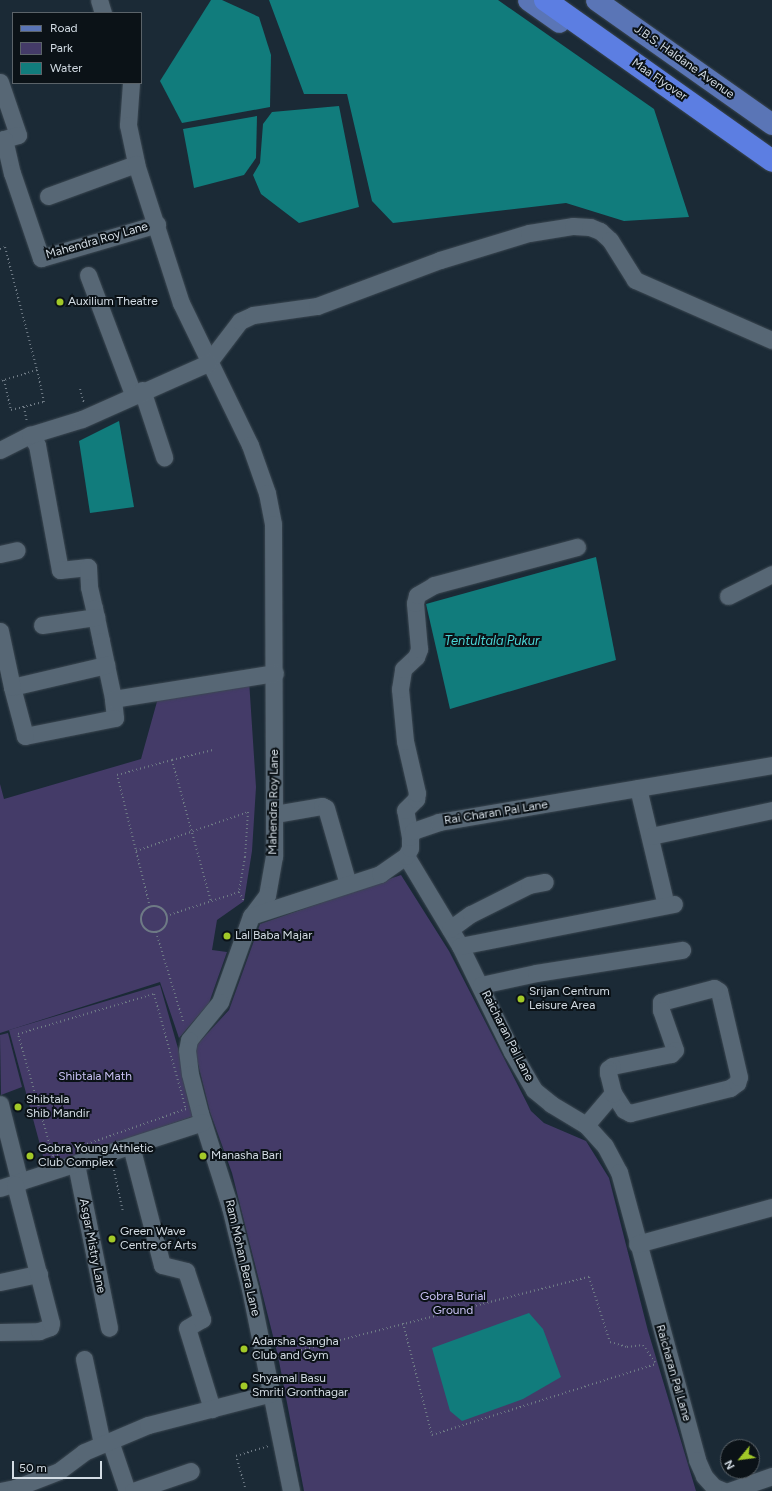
<!DOCTYPE html>
<style>
body{margin:0}
#map{position:relative;width:772px;height:1491px;overflow:hidden;background:#1b2a36;font-family:Figtree,sans-serif}
div>[style]{position:absolute}
.green>*{inset:0;background:#443b68}
.water>*{inset:0;background:#117c7c}
.path>*{height:2px;margin-top:-1px;transform-origin:0;background:repeating-linear-gradient(90deg,#6e7a85 0 1px,transparent 0 4px)}
.path>.ring{margin:-1px;padding:0;box-sizing:content-box;background:none;border:2px solid #6e7a85;border-radius:50%}
.roads{filter:drop-shadow(0 0 1px #3b4751) drop-shadow(0 0 1px #3b4751)}
.minor>*{height:17px;margin:-8.5px;padding:0 8.5px;transform-origin:8.5px;border-radius:8.5px;background:#576775}
.major>*{height:21px;margin:-10.5px;padding:0 10.5px;transform-origin:10.5px;border-radius:10.5px;background:#5a75b6}
.highway>*{height:22px;margin:-11px;padding:0 11px;transform-origin:11px;border-radius:11px;background:#5c7ee2}
.dots>*{width:11px;height:11px;translate:-50% -50%;box-sizing:border-box;border:2px solid #0b1217;border-radius:50%}
span{translate:-50% -50%;white-space:nowrap;text-align:center;line-height:1.15;-webkit-text-stroke:4px #0b1217;paint-order:stroke}
.street-label{font-size:12px;color:#d3dce4}
.poi-label{font-size:12px;color:#d3dce4}
.left{translate:0 -50%;text-align:left}
.park-label{font-size:12px;color:#c8c0f3}
.water-label{font-size:13px;color:#4bd6d6;font-style:italic}
.legend{position:absolute;left:12px;top:12px;width:130px;height:72px;box-sizing:border-box;background:#0b1217;border:1px solid #5b6369;margin:0;padding:5px 7px;list-style:none;font-size:12px;color:#d3dce4}
.legend li{display:flex;align-items:center;gap:8px;height:20px}
.legend b{width:20px;border:1px solid #5b6369}
.north{position:absolute;left:720px;top:1439px;width:40px;height:40px;box-sizing:border-box;background:#0b1217;border:1px solid #5b6369;border-radius:50%;rotate:241deg;font-size:11px;font-weight:700;line-height:16px;text-align:center;color:#d3dce4}
.north::after{content:'';display:block;margin:auto;width:14px;height:18px;background:#a2c928;clip-path:polygon(50% 0,100% 100%,50% 72%,0 100%)}
.scale{position:absolute;left:12px;top:1461px;width:90px;height:18px;box-sizing:border-box;border:2px solid #d3dce4;border-top:0;padding-left:5px;font-size:12px;line-height:14px;white-space:nowrap;color:#d3dce4;-webkit-text-stroke:3px #0b1217;paint-order:stroke}
</style>
<div id="map">
<div class="green">
<div style="clip-path:polygon(249px 680px,256px 787px,252px 851px,244px 901px,217px 920px,212px 950px,227px 952px,209px 1003px,179px 1038px,160px 982px,0 1033px,0 784px,4px 799px,141px 759px,158px 698px)"></div>
<div style="clip-path:polygon(401px 875px,449px 951px,531px 1111px,544px 1123px,586px 1141px,609px 1178px,648px 1331px,696px 1491px,304px 1491px,278px 1356px,232px 1173px,210px 1112px,194px 1048px,229px 1010px,260px 924px)"></div>
<div style="clip-path:polygon(160px 985px,197px 1115px,46px 1167px,9px 1030px)"></div>
<div style="clip-path:polygon(8px 1033px,22px 1087px,1px 1095px,0 1035px)"></div>
</div>
<div class="water">
<div style="clip-path:polygon(211px 0,222px 0,259px 17px,271px 55px,270px 107px,182px 123px,160px 81px)"></div>
<div style="clip-path:polygon(269px 0,498px 0,654px 109px,689px 217px,624px 221px,566px 203px,393px 223px,372px 201px,347px 94px,304px 94px)"></div>
<div style="clip-path:polygon(339px 106px,359px 207px,299px 223px,261px 194px,253px 175px,260px 163px,263px 124px,272px 112px)"></div>
<div style="clip-path:polygon(257px 116px,256px 158px,244px 175px,194px 188px,183px 129px)"></div>
<div style="clip-path:polygon(119px 421px,134px 507px,90px 513px,79px 441px)"></div>
<div style="clip-path:polygon(596px 557px,616px 660px,450px 709px,426px 604px)"></div>
<div style="clip-path:polygon(529px 1313px,543px 1329px,561px 1377px,523px 1399px,462px 1421px,450px 1411px,432px 1348px)"></div>
</div>
<div class="path">
<div style="left:0;top:249px;width:5px;rotate:-22deg"></div>
<div style="left:5px;top:247px;width:127px;rotate:75.4deg"></div>
<div style="left:37px;top:370px;width:39px;rotate:163deg"></div>
<div style="left:4px;top:380px;width:31px;rotate:77deg"></div>
<div style="left:11px;top:410px;width:34px;rotate:-14deg"></div>
<div style="left:44px;top:402px;width:33px;rotate:-102deg"></div>
<div style="left:80px;top:389px;width:15px;rotate:74deg"></div>
<div style="left:24px;top:407px;width:15px;rotate:79deg"></div>
<div style="left:172px;top:760px;width:42px;rotate:-13.7deg"></div>
<div style="left:136px;top:851px;width:119px;rotate:-19.2deg"></div>
<div style="left:248px;top:812px;width:45px;rotate:93.8deg"></div>
<div style="left:245px;top:857px;width:36px;rotate:100deg"></div>
<div class="ring" style="left:141px;top:906px;width:24px;height:24px"></div>
<div style="left:150px;top:907px;width:136px;rotate:-104deg"></div>
<div style="left:117px;top:775px;width:57px;rotate:-15.3deg"></div>
<div style="left:172px;top:760px;width:147px;rotate:74.6deg"></div>
<div style="left:166px;top:916px;width:77px;rotate:-18.2deg"></div>
<div style="left:239px;top:892px;width:10px;rotate:61deg"></div>
<div style="left:156px;top:932px;width:96px;rotate:73.1deg"></div>
<div style="left:154px;top:994px;width:119px;rotate:74.5deg"></div>
<div style="left:186px;top:1109px;width:141px;rotate:160.5deg"></div>
<div style="left:53px;top:1156px;width:127px;rotate:-106deg"></div>
<div style="left:18px;top:1034px;width:142px;rotate:-16.4deg"></div>
<div style="left:113px;top:1166px;width:47px;rotate:77.7deg"></div>
<div style="left:403px;top:1323px;width:116px;rotate:75.5deg"></div>
<div style="left:432px;top:1435px;width:235px;rotate:-17.6deg"></div>
<div style="left:278px;top:1356px;width:321px;rotate:-14.3deg"></div>
<div style="left:589px;top:1277px;width:68px;rotate:72.1deg"></div>
<div style="left:610px;top:1342px;width:18px;rotate:16deg"></div>
<div style="left:627px;top:1347px;width:16px;rotate:-7deg"></div>
<div style="left:643px;top:1345px;width:21px;rotate:55deg"></div>
<div style="left:245px;top:1487px;width:32px;rotate:-106deg"></div>
<div style="left:236px;top:1456px;width:34px;rotate:-17deg"></div>
</div>
<div class="roads">
<div class="minor">
<div style="left:99px;top:0;width:14px;rotate:73deg"></div>
<div style="left:0;top:82px;width:56px;rotate:71.2deg"></div>
<div style="left:18px;top:135px;width:15px;rotate:164deg"></div>
<div style="left:131px;top:83px;width:42px;rotate:94.1deg"></div>
<div style="left:128px;top:125px;width:40px;rotate:78deg"></div>
<div style="left:0;top:140px;width:4px;rotate:-14deg"></div>
<div style="left:4px;top:139px;width:35px;rotate:77deg"></div>
<div style="left:12px;top:173px;width:90px;rotate:71.2deg"></div>
<div style="left:41px;top:258px;width:121px;rotate:-16.3deg"></div>
<div style="left:48px;top:196px;width:94px;rotate:-20deg"></div>
<div style="left:136px;top:164px;width:146px;rotate:72.1deg"></div>
<div style="left:181px;top:303px;width:158px;rotate:64.1deg"></div>
<div style="left:250px;top:445px;width:51px;rotate:70.5deg"></div>
<div style="left:267px;top:493px;width:32px;rotate:79deg"></div>
<div style="left:273px;top:524px;width:332px;rotate:89.8deg"></div>
<div style="left:274px;top:856px;width:40px;rotate:100deg"></div>
<div style="left:267px;top:895px;width:26px;rotate:127deg"></div>
<div style="left:251px;top:916px;width:91px;rotate:109.8deg"></div>
<div style="left:220px;top:1002px;width:49px;rotate:129.2deg"></div>
<div style="left:189px;top:1040px;width:10px;rotate:101deg"></div>
<div style="left:187px;top:1050px;width:24px;rotate:83deg"></div>
<div style="left:190px;top:1074px;width:40px;rotate:75.6deg"></div>
<div style="left:200px;top:1113px;width:99px;rotate:72.3deg"></div>
<div style="left:230px;top:1207px;width:84px;rotate:76.3deg"></div>
<div style="left:250px;top:1289px;width:206px;rotate:78.5deg"></div>
<div style="left:88px;top:275px;width:127px;rotate:69.3deg"></div>
<div style="left:208px;top:363px;width:53px;rotate:-52.7deg"></div>
<div style="left:240px;top:321px;width:14px;rotate:-25deg"></div>
<div style="left:253px;top:315px;width:65px;rotate:-8deg"></div>
<div style="left:317px;top:306px;width:131px;rotate:-20.5deg"></div>
<div style="left:440px;top:260px;width:93px;rotate:-16.9deg"></div>
<div style="left:529px;top:233px;width:45px;rotate:-9deg"></div>
<div style="left:573px;top:226px;width:17px;rotate:3deg"></div>
<div style="left:590px;top:227px;width:11px;rotate:22deg"></div>
<div style="left:600px;top:231px;width:13px;rotate:42deg"></div>
<div style="left:610px;top:240px;width:47px;rotate:58deg"></div>
<div style="left:635px;top:280px;width:150px;rotate:23.7deg"></div>
<div style="left:142px;top:390px;width:71px;rotate:71.8deg"></div>
<div style="left:30px;top:435px;width:12px;rotate:55deg"></div>
<div style="left:37px;top:445px;width:127px;rotate:79.6deg"></div>
<div style="left:60px;top:570px;width:28px;rotate:-6deg"></div>
<div style="left:88px;top:567px;width:20px;rotate:87deg"></div>
<div style="left:89px;top:587px;width:22px;rotate:77deg"></div>
<div style="left:94px;top:608px;width:34px;rotate:78deg"></div>
<div style="left:101px;top:641px;width:25px;rotate:78deg"></div>
<div style="left:106px;top:665px;width:35px;rotate:78deg"></div>
<div style="left:113px;top:699px;width:19px;rotate:84deg"></div>
<div style="left:115px;top:718px;width:92px;rotate:168.7deg"></div>
<div style="left:25px;top:736px;width:51px;rotate:-104.9deg"></div>
<div style="left:12px;top:687px;width:97px;rotate:-13.2deg"></div>
<div style="left:0;top:450px;width:34px;rotate:-27deg"></div>
<div style="left:30px;top:435px;width:54px;rotate:-17.1deg"></div>
<div style="left:82px;top:419px;width:138px;rotate:-24deg"></div>
<div style="left:0;top:554px;width:17px;rotate:-13deg"></div>
<div style="left:728px;top:596px;width:49px;rotate:-26.6deg"></div>
<div style="left:42px;top:625px;width:55px;rotate:-8.4deg"></div>
<div style="left:0;top:631px;width:57px;rotate:77.9deg"></div>
<div style="left:113px;top:699px;width:164px;rotate:-9.1deg"></div>
<div style="left:638px;top:788px;width:112px;rotate:76.6deg"></div>
<div style="left:275px;top:814px;width:48px;rotate:-9.7deg"></div>
<div style="left:322px;top:806px;width:4px;rotate:27deg"></div>
<div style="left:326px;top:808px;width:79px;rotate:73.9deg"></div>
<div style="left:651px;top:836px;width:124px;rotate:-12.1deg"></div>
<div style="left:410px;top:837px;width:27px;rotate:-100deg"></div>
<div style="left:405px;top:810px;width:16px;rotate:-45deg"></div>
<div style="left:416px;top:799px;width:6px;rotate:-81deg"></div>
<div style="left:417px;top:793px;width:53px;rotate:-103deg"></div>
<div style="left:405px;top:741px;width:52px;rotate:-95.5deg"></div>
<div style="left:400px;top:689px;width:20px;rotate:-81deg"></div>
<div style="left:403px;top:669px;width:18px;rotate:-43deg"></div>
<div style="left:416px;top:657px;width:9px;rotate:-69deg"></div>
<div style="left:419px;top:649px;width:46px;rotate:-95deg"></div>
<div style="left:415px;top:603px;width:8px;rotate:-76deg"></div>
<div style="left:417px;top:595px;width:20px;rotate:-30deg"></div>
<div style="left:434px;top:585px;width:148px;rotate:-14.9deg"></div>
<div style="left:406px;top:856px;width:105px;rotate:59deg"></div>
<div style="left:460px;top:946px;width:118px;rotate:63.9deg"></div>
<div style="left:512px;top:1052px;width:44px;rotate:59.9deg"></div>
<div style="left:534px;top:1090px;width:22px;rotate:39deg"></div>
<div style="left:551px;top:1104px;width:41px;rotate:31deg"></div>
<div style="left:586px;top:1125px;width:28px;rotate:48deg"></div>
<div style="left:605px;top:1146px;width:30px;rotate:62deg"></div>
<div style="left:619px;top:1172px;width:298px;rotate:74.8deg"></div>
<div style="left:697px;top:1460px;width:17px;rotate:66deg"></div>
<div style="left:704px;top:1476px;width:15px;rotate:48deg"></div>
<div style="left:714px;top:1487px;width:11px;rotate:22deg"></div>
<div style="left:251px;top:916px;width:136px;rotate:-18deg"></div>
<div style="left:380px;top:874px;width:32px;rotate:-35deg"></div>
<div style="left:406px;top:856px;width:9px;rotate:-63deg"></div>
<div style="left:410px;top:848px;width:11px;rotate:-90deg"></div>
<div style="left:410px;top:837px;width:7px;rotate:-63deg"></div>
<div style="left:413px;top:831px;width:28px;rotate:-19deg"></div>
<div style="left:439px;top:822px;width:338px;rotate:-9.7deg"></div>
<div style="left:450px;top:929px;width:26px;rotate:-36deg"></div>
<div style="left:471px;top:914px;width:65px;rotate:-26.6deg"></div>
<div style="left:529px;top:885px;width:16px;rotate:-11deg"></div>
<div style="left:460px;top:946px;width:218px;rotate:-11.1deg"></div>
<div style="left:481px;top:985px;width:56px;rotate:-12.3deg"></div>
<div style="left:536px;top:973px;width:148px;rotate:-9deg"></div>
<div style="left:0;top:1104px;width:81px;rotate:75.8deg"></div>
<div style="left:586px;top:1125px;width:42px;rotate:-49.8deg"></div>
<div style="left:613px;top:1093px;width:20px;rotate:57deg"></div>
<div style="left:624px;top:1110px;width:7px;rotate:27deg"></div>
<div style="left:630px;top:1113px;width:103px;rotate:-14deg"></div>
<div style="left:730px;top:1088px;width:9px;rotate:-36deg"></div>
<div style="left:737px;top:1083px;width:6px;rotate:-72deg"></div>
<div style="left:739px;top:1077px;width:88px;rotate:-103.1deg"></div>
<div style="left:719px;top:991px;width:6px;rotate:-149deg"></div>
<div style="left:714px;top:988px;width:55px;rotate:165.2deg"></div>
<div style="left:661px;top:1002px;width:8px;rotate:90deg"></div>
<div style="left:661px;top:1010px;width:42px;rotate:70.7deg"></div>
<div style="left:675px;top:1050px;width:6px;rotate:135deg"></div>
<div style="left:671px;top:1054px;width:60px;rotate:168.5deg"></div>
<div style="left:612px;top:1066px;width:5px;rotate:143deg"></div>
<div style="left:608px;top:1069px;width:4px;rotate:90deg"></div>
<div style="left:608px;top:1073px;width:21px;rotate:76deg"></div>
<div style="left:131px;top:1146px;width:123px;rotate:75.4deg"></div>
<div style="left:162px;top:1265px;width:25px;rotate:14deg"></div>
<div style="left:186px;top:1271px;width:51px;rotate:71.6deg"></div>
<div style="left:202px;top:1319px;width:17px;rotate:149deg"></div>
<div style="left:187px;top:1328px;width:85px;rotate:72.8deg"></div>
<div style="left:76px;top:1164px;width:167px;rotate:78.6deg"></div>
<div style="left:0;top:1188px;width:213px;rotate:-18deg"></div>
<div style="left:637px;top:1244px;width:140px;rotate:-15.3deg"></div>
<div style="left:0;top:1282px;width:40px;rotate:-12deg"></div>
<div style="left:0;top:1332px;width:39px;rotate:-1deg"></div>
<div style="left:39px;top:1331px;width:12px;rotate:-20deg"></div>
<div style="left:50px;top:1327px;width:4px;rotate:-76deg"></div>
<div style="left:51px;top:1323px;width:143px;rotate:-104.6deg"></div>
<div style="left:84px;top:1359px;width:87px;rotate:78deg"></div>
<div style="left:110px;top:1441px;width:53px;rotate:71.2deg"></div>
<div style="left:0;top:1491px;width:15px;rotate:-11deg"></div>
<div style="left:15px;top:1488px;width:47px;rotate:-21.1deg"></div>
<div style="left:59px;top:1471px;width:31px;rotate:-37deg"></div>
<div style="left:84px;top:1452px;width:69px;rotate:-22.9deg"></div>
<div style="left:148px;top:1425px;width:128px;rotate:-14.5deg"></div>
<div style="left:133px;top:1491px;width:61px;rotate:-19deg"></div>
<div style="left:729px;top:1491px;width:46px;rotate:-19.2deg"></div>
</div>
<div class="major">
<div style="left:528px;top:0;width:38px;rotate:35deg"></div>
<div style="left:596px;top:0;width:215px;rotate:35.2deg"></div>
</div>
<div class="highway">
<div style="left:545px;top:0;width:278px;rotate:35.3deg"></div>
</div>
</div>
<div class="dots">
<div style="left:60px;top:302px;background:#a2c928"></div>
<div style="left:227px;top:936px;background:#a2c928"></div>
<div style="left:521px;top:999px;background:#a2c928"></div>
<div style="left:18px;top:1107px;background:#a2c928"></div>
<div style="left:30px;top:1156px;background:#a2c928"></div>
<div style="left:203px;top:1156px;background:#a2c928"></div>
<div style="left:112px;top:1239px;background:#a2c928"></div>
<div style="left:244px;top:1349px;background:#a2c928"></div>
<div style="left:244px;top:1386px;background:#a2c928"></div>
</div>
<div class="street-label">
<span style="left:684px;top:62px;rotate:35deg">J.B.S. Haldane Avenue</span>
<span style="left:659px;top:80px;rotate:35deg">Maa Flyover</span>
<span style="left:97px;top:241px;rotate:-16deg">Mahendra Roy Lane</span>
<span style="left:274px;top:802px;rotate:-89deg">Mahendra Roy Lane</span>
<span style="left:496px;top:813px;rotate:-9deg">Rai Charan Pal Lane</span>
<span style="left:507px;top:1036px;rotate:63deg">Raicharan Pal Lane</span>
<span style="left:92px;top:1246px;rotate:79deg">Asgar Mistry Lane</span>
<span style="left:242px;top:1258px;rotate:77deg">Ram Mohan Bera Lane</span>
<span style="left:673px;top:1373px;rotate:74deg">Raicharan Pal Lane</span>
</div>
<div class="poi-label">
<span class="left" style="left:68px;top:302px">Auxilium Theatre</span>
<span class="left" style="left:235px;top:936px">Lal Baba Majar</span>
<span class="left" style="left:529px;top:999px">Srijan Centrum<br>Leisure Area</span>
<span class="left" style="left:26px;top:1107px">Shibtala<br>Shib Mandir</span>
<span class="left" style="left:38px;top:1156px">Gobra Young Athletic<br>Club Complex</span>
<span class="left" style="left:211px;top:1156px">Manasha Bari</span>
<span class="left" style="left:120px;top:1239px">Green Wave<br>Centre of Arts</span>
<span class="left" style="left:252px;top:1349px">Adarsha Sangha<br>Club and Gym</span>
<span class="left" style="left:252px;top:1386px">Shyamal Basu<br>Smriti Gronthagar</span>
</div>
<div class="park-label">
<span style="left:95px;top:1077px">Shibtala Math</span>
<span style="left:453px;top:1304px">Gobra Burial<br>Ground</span>
</div>
<div class="water-label">
<span style="left:492px;top:641px">Tentultala Pukur</span>
</div>
<ul class="legend">
<li><b style="height:5px;background:#5a75b6"></b>Road</li>
<li><b style="height:11px;background:#443b68"></b>Park</li>
<li><b style="height:11px;background:#117c7c"></b>Water</li>
</ul>
<div class="north">N</div>
<div class="scale">50 m</div>
</div>
